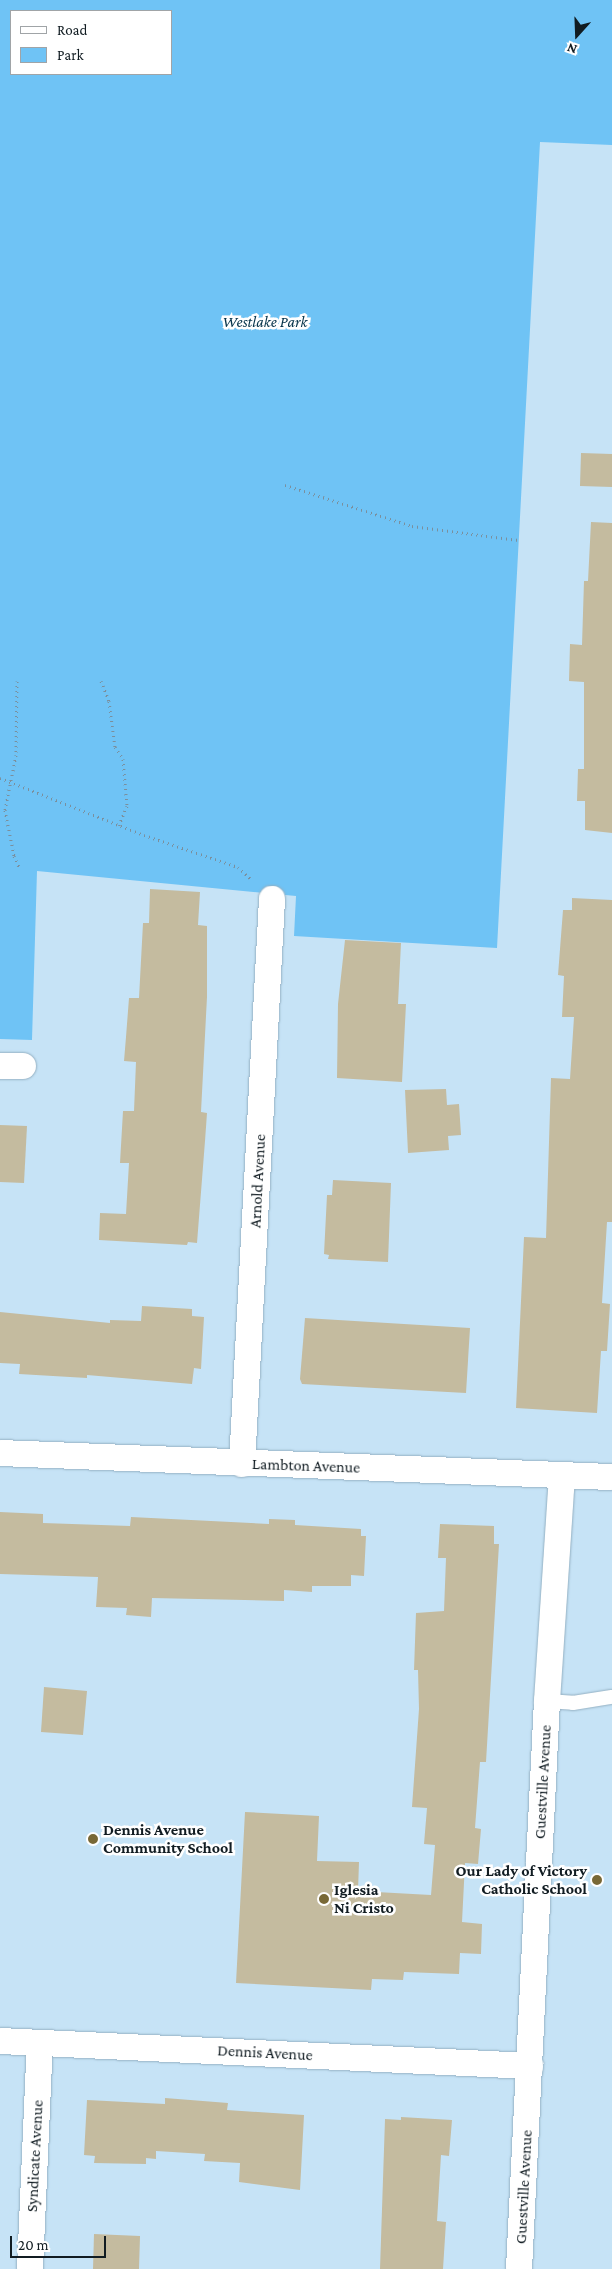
<!DOCTYPE html>
<style>
body{margin:0}
#map{position:relative;width:612px;height:2269px;overflow:hidden;background:#c6e3f6;font-family:"Crimson Pro",serif}
div>[style]{position:absolute}
.green>*{inset:0;background:#6fc3f5}
.building>*{inset:0;background:#c4bb9f}
.path>*{height:3px;margin-top:-1.5px;transform-origin:0;background:repeating-linear-gradient(90deg,#7a8f9d 0 1px,transparent 0 5px)}
.roads{filter:drop-shadow(0 0 1px #94b0c2) drop-shadow(0 0 1px #94b0c2)}
.service>*{height:14px;margin:-7px;padding:0 7px;transform-origin:7px;border-radius:7px;background:#fff}
.minor>*{height:26px;margin:-13px;padding:0 13px;transform-origin:13px;border-radius:13px;background:#fff}
.dots>*{width:14px;height:14px;translate:-50% -50%;box-sizing:border-box;border:2px solid #fff;border-radius:50%}
span{translate:-50% -50%;white-space:nowrap;text-align:center;line-height:1.15;-webkit-text-stroke:5px #fff;paint-order:stroke}
.park-label{font-size:16px;color:#05334a;font-style:italic}
.street-label{font-size:16px;color:#111c22}
.poi-label{font-size:16px;color:#111c22;font-weight:700}
.left{translate:0 -50%;text-align:left}
.right{translate:-100% -50%;text-align:right}
.legend{position:absolute;left:10px;top:10px;width:162px;height:65px;box-sizing:border-box;background:#fff;border:1px solid #a0a4a7;margin:0;padding:6px 9px;list-style:none;font-size:15px;color:#111c22}
.legend li{display:flex;align-items:center;gap:10px;height:25px}
.legend b{width:25px;border:1px solid #a0a4a7}
.north{position:absolute;left:552px;top:10px;width:50px;height:50px;-webkit-text-stroke:4px #fff;paint-order:stroke;rotate:200deg;font-size:14px;font-weight:700;line-height:20px;text-align:center;color:#111c22}
.north::after{content:'';display:block;margin:auto;width:18px;height:22px;background:#111c22;clip-path:polygon(50% 0,100% 100%,50% 72%,0 100%)}
.scale{position:absolute;left:10px;top:2236px;width:96px;height:22px;box-sizing:border-box;border:2px solid #111c22;border-top:0;padding-left:6px;font-size:15px;line-height:18px;white-space:nowrap;color:#111c22;-webkit-text-stroke:4px #fff;paint-order:stroke}
</style>
<div id="map">
<div class="green">
<div style="clip-path:polygon(evenodd,0 0,612px 0,612px 145px,540px 142px,497px 948px,294px 936px,296px 896px,37px 871px,32px 1040px,0 1039px,0 0,11px 11px,171px 11px,171px 74px,11px 74px,11px 11px)"></div>
</div>
<div class="building">
<div style="clip-path:polygon(581px 453px,612px 454px,612px 487px,580px 486px)"></div>
<div style="clip-path:polygon(591px 522px,612px 523px,612px 833px,585px 830px,585px 801px,577px 801px,578px 769px,584px 769px,584px 682px,569px 681px,570px 644px,582px 645px,584px 581px,588px 581px)"></div>
<div style="clip-path:polygon(150px 889px,200px 892px,198px 925px,207px 926px,207px 997px,201px 1112px,207px 1113px,205px 1141px,197px 1243px,188px 1242px,187px 1245px,99px 1240px,100px 1213px,126px 1214px,129px 1163px,120px 1163px,123px 1111px,134px 1111px,136px 1062px,124px 1061px,126px 1037px,129px 998px,139px 998px,143px 923px,149px 923px)"></div>
<div style="clip-path:polygon(572px 898px,612px 900px,612px 1222px,607px 1222px,602px 1303px,610px 1304px,607px 1351px,601px 1351px,597px 1413px,516px 1408px,524px 1237px,546px 1238px,551px 1078px,570px 1079px,574px 1017px,562px 1017px,564px 976px,558px 975px,563px 910px,572px 910px)"></div>
<div style="clip-path:polygon(345px 940px,401px 943px,398px 1004px,406px 1004px,402px 1082px,337px 1078px,338px 1004px)"></div>
<div style="clip-path:polygon(446px 1089px,447px 1105px,459px 1104px,461px 1135px,448px 1136px,449px 1150px,408px 1153px,405px 1090px)"></div>
<div style="clip-path:polygon(0 1125px,27px 1126px,24px 1183px,0 1182px)"></div>
<div style="clip-path:polygon(333px 1180px,391px 1183px,388px 1262px,328px 1259px,329px 1255px,324px 1254px,327px 1195px,332px 1195px)"></div>
<div style="clip-path:polygon(142px 1306px,192px 1309px,192px 1316px,204px 1317px,201px 1369px,194px 1368px,192px 1384px,87px 1375px,87px 1378px,19px 1374px,20px 1364px,0 1363px,0 1312px,110px 1323px,110px 1320px,141px 1321px)"></div>
<div style="clip-path:polygon(305px 1318px,470px 1328px,466px 1393px,302px 1384px,300px 1379px)"></div>
<div style="clip-path:polygon(0 1512px,43px 1514px,43px 1523px,130px 1526px,131px 1517px,269px 1524px,269px 1519px,295px 1520px,295px 1525px,361px 1529px,361px 1536px,366px 1536px,364px 1576px,351px 1575px,351px 1586px,312px 1586px,312px 1592px,284px 1590px,284px 1601px,152px 1598px,151px 1617px,126px 1615px,127px 1608px,96px 1607px,98px 1577px,0 1574px)"></div>
<div style="clip-path:polygon(440px 1524px,494px 1526px,494px 1544px,499px 1544px,486px 1762px,480px 1762px,475px 1828px,481px 1829px,478px 1864px,465px 1863px,462px 1922px,482px 1924px,481px 1954px,460px 1953px,459px 1974px,404px 1972px,403px 1980px,372px 1979px,371px 1990px,236px 1983px,245px 1812px,319px 1816px,317px 1861px,359px 1862px,358px 1891px,431px 1895px,435px 1845px,424px 1844px,427px 1808px,412px 1807px,419px 1709px,418px 1670px,414px 1670px,416px 1613px,444px 1611px,446px 1558px,438px 1558px)"></div>
<div style="clip-path:polygon(44px 1687px,87px 1691px,83px 1735px,41px 1732px)"></div>
<div style="clip-path:polygon(165px 2098px,228px 2103px,227px 2110px,304px 2115px,300px 2190px,239px 2182px,240px 2163px,204px 2161px,205px 2154px,156px 2151px,156px 2159px,146px 2158px,146px 2164px,94px 2163px,95px 2156px,84px 2155px,87px 2100px,165px 2104px)"></div>
<div style="clip-path:polygon(401px 2117px,452px 2120px,449px 2156px,441px 2155px,437px 2221px,446px 2222px,443px 2269px,380px 2269px,385px 2119px,401px 2120px)"></div>
<div style="clip-path:polygon(94px 2234px,140px 2236px,139px 2269px,93px 2269px)"></div>
</div>
<div class="path">
<div style="left:285px;top:485px;width:133px;rotate:17.9deg"></div>
<div style="left:412px;top:526px;width:108px;rotate:7.5deg"></div>
<div style="left:17px;top:681px;width:74px;rotate:90.8deg"></div>
<div style="left:16px;top:755px;width:56px;rotate:101.3deg"></div>
<div style="left:5px;top:810px;width:47px;rotate:78.9deg"></div>
<div style="left:14px;top:856px;width:14px;rotate:65deg"></div>
<div style="left:101px;top:681px;width:22px;rotate:68deg"></div>
<div style="left:109px;top:701px;width:46px;rotate:82.6deg"></div>
<div style="left:115px;top:747px;width:14px;rotate:56deg"></div>
<div style="left:123px;top:759px;width:47px;rotate:85.1deg"></div>
<div style="left:127px;top:806px;width:21px;rotate:113deg"></div>
<div style="left:0;top:778px;width:155px;rotate:21.6deg"></div>
<div style="left:144px;top:835px;width:99px;rotate:18.8deg"></div>
<div style="left:238px;top:867px;width:18px;rotate:43deg"></div>
</div>
<div class="roads">
<div class="service">
<div style="left:547px;top:1701px;width:26px;rotate:4deg"></div>
<div style="left:573px;top:1703px;width:39px;rotate:-9deg"></div>
</div>
<div class="minor">
<div style="left:0;top:1066px;width:23px"></div>
<div style="left:0;top:1453px;width:612px;rotate:2.25deg"></div>
<div style="left:242px;top:1464px;width:566px;rotate:-86.96deg"></div>
<div style="left:0;top:2041px;width:531px;rotate:2.7deg"></div>
<div style="left:30px;top:2269px;width:226px;rotate:-87.5deg"></div>
<div style="left:519px;top:2269px;width:569px;rotate:-87.18deg"></div>
<div style="left:547px;top:1701px;width:225px;rotate:-86.2deg"></div>
</div>
</div>
<div class="dots">
<div style="left:93px;top:1839px;background:#786836"></div>
<div style="left:597px;top:1880px;background:#786836"></div>
<div style="left:324px;top:1899px;background:#786836"></div>
</div>
<div class="park-label">
<span style="left:265px;top:322px">Westlake Park</span>
</div>
<div class="street-label">
<span style="left:258px;top:1181px;rotate:-87deg">Arnold Avenue</span>
<span style="left:306px;top:1466px;rotate:2deg">Lambton Avenue</span>
<span style="left:543px;top:1782px;rotate:-87deg">Guestville Avenue</span>
<span style="left:265px;top:2053px;rotate:3deg">Dennis Avenue</span>
<span style="left:35px;top:2156px;rotate:-87deg">Syndicate Avenue</span>
<span style="left:524px;top:2187px;rotate:-87deg">Guestville Avenue</span>
</div>
<div class="poi-label">
<span class="left" style="left:103px;top:1839px">Dennis Avenue<br>Community School</span>
<span class="right" style="left:587px;top:1880px">Our Lady of Victory<br>Catholic School</span>
<span class="left" style="left:334px;top:1899px">Iglesia<br>Ni Cristo</span>
</div>
<ul class="legend">
<li><b style="height:6px;background:#fff"></b>Road</li>
<li><b style="height:14px;background:#6fc3f5"></b>Park</li>
</ul>
<div class="north">N</div>
<div class="scale">20 m</div>
</div>
